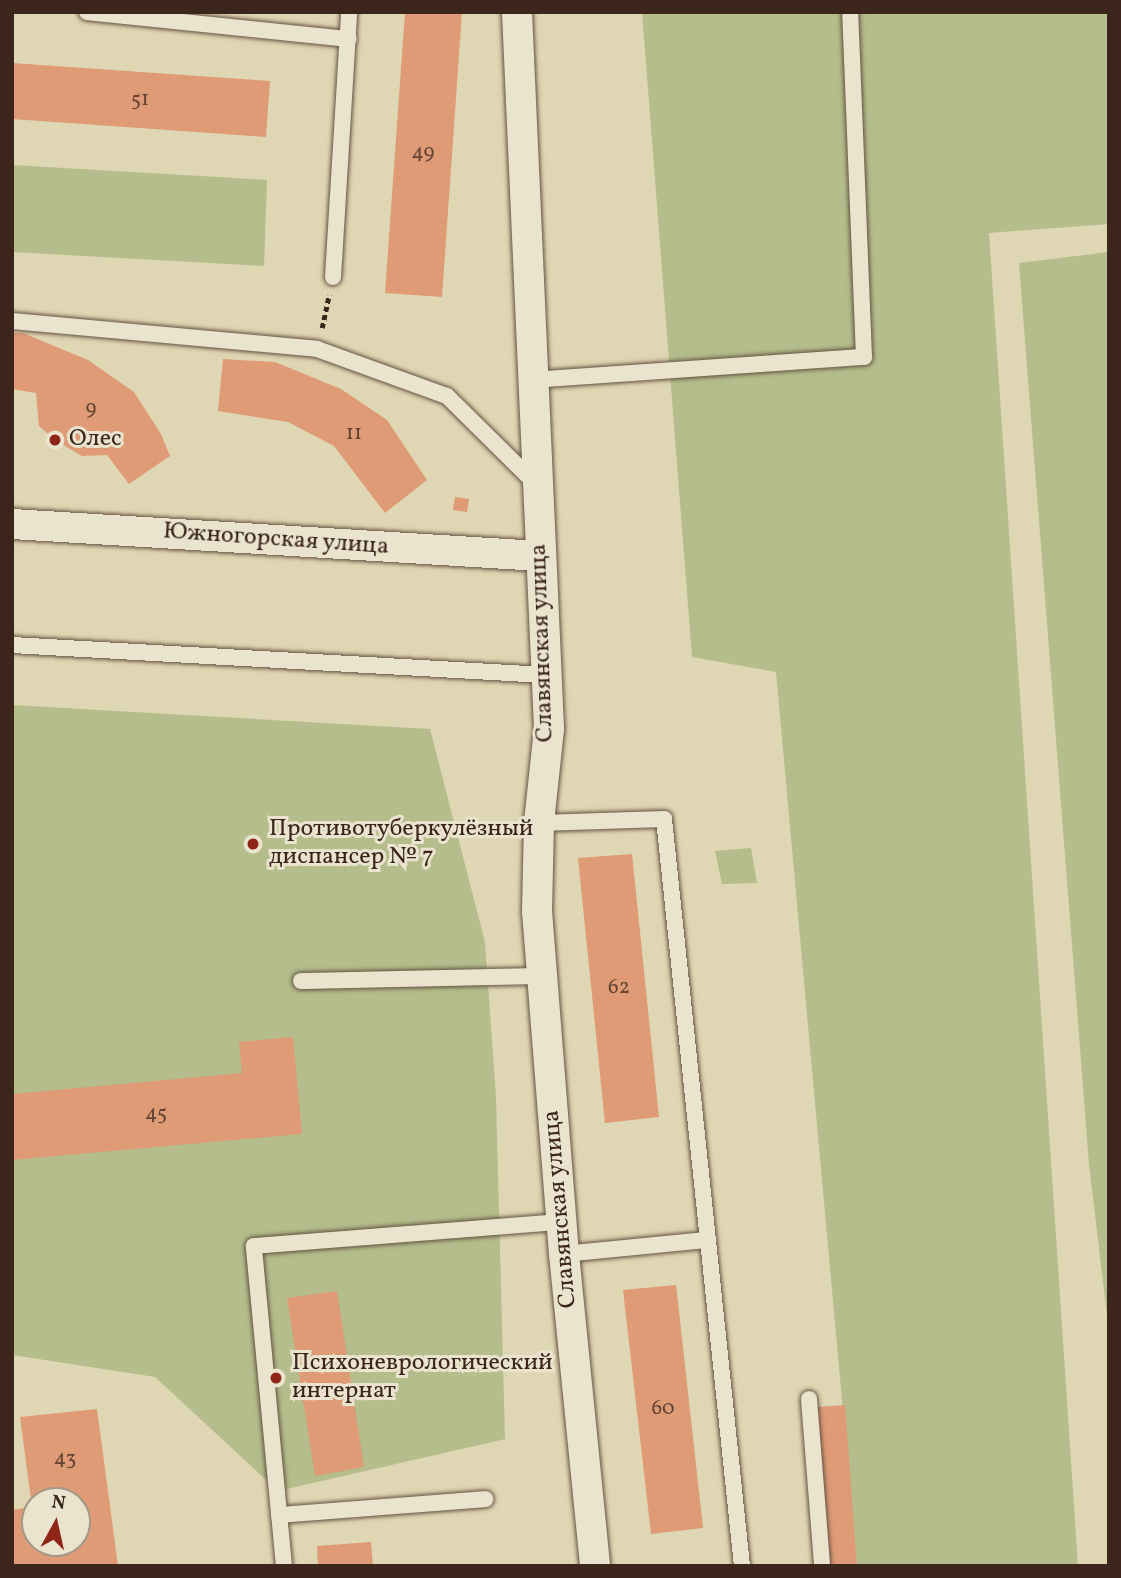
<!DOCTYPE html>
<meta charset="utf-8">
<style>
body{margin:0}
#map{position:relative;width:1121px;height:1578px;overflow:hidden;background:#dfd6b3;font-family:Vollkorn,serif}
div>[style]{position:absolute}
.green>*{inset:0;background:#b4bd8b}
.building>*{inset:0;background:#de9b75}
.path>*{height:4.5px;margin-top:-2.25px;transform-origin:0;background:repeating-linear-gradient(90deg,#3c261c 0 5px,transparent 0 8.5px)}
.roads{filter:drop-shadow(0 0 2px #655242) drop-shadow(0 0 2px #655242)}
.service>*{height:16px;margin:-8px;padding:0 8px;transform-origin:8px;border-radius:8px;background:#eae4ce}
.minor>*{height:30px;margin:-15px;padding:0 15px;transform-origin:15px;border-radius:15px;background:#eae4ce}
.dots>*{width:19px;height:19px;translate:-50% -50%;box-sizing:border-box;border:4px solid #eae4ce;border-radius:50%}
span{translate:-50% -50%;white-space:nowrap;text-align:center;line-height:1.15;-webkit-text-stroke:6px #eae4ce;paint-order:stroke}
.number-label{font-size:21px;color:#644332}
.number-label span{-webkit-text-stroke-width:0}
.poi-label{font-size:24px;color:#3c261c}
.left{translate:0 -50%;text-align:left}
.street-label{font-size:24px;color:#3c261c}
.frame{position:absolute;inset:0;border:14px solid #3c261c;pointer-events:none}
.north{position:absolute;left:21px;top:1487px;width:70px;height:70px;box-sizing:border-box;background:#eae4ce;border:2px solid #a49887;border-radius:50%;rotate:8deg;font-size:19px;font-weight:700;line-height:28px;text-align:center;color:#3c261c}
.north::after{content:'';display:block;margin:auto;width:24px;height:32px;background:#8f2418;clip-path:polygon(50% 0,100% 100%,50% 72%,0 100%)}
</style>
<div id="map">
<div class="green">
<div style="clip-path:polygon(642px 12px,1109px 12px,1109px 224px,989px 233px,1078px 1566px,857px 1566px,776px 672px,692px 657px)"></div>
<div style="clip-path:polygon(12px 165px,267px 180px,264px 266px,12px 252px)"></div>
<div style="clip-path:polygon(1109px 252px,1109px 1332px,1089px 1164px,1019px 263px)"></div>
<div style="clip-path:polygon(12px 705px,430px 729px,485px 942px,496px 1097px,505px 1439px,278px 1491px,155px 1377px,12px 1355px)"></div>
<div style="clip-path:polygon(751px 848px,757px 883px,722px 884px,715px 851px)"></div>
</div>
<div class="building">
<div style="clip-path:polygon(405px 12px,462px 12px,442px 297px,385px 293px)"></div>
<div style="clip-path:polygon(12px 63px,270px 81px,266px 137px,12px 119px)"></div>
<div style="clip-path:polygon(12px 333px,23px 333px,88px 360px,134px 392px,161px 434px,170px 456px,129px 484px,107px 455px,82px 456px,55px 440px,39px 426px,36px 393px,12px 389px)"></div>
<div style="clip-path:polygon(223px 359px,275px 362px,341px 389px,387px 420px,427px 480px,385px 513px,334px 446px,288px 422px,218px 411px)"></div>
<div style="clip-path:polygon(455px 497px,469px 499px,467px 512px,453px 510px)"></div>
<div style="clip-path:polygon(632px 854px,659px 1117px,605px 1123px,578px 858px)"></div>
<div style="clip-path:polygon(293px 1037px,302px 1134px,12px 1160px,12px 1094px,242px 1073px,239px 1042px)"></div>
<div style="clip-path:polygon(676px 1285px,703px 1528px,651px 1534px,623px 1290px)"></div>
<div style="clip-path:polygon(337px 1291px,364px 1467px,315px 1476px,287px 1298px)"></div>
<div style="clip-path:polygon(845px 1405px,857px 1566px,829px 1566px,817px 1407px)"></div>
<div style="clip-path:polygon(evenodd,97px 1409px,118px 1566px,12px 1566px,12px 1510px,32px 1507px,20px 1417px,97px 1409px,35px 1501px,77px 1501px,77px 1543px,35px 1543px,35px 1501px)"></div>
<div style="clip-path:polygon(371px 1542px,373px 1566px,318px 1566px,317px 1546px)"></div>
</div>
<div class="path">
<div style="left:322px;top:328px;width:34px;rotate:-78deg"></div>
</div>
<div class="roads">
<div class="service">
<div style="left:87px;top:12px;width:263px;rotate:5.9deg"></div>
<div style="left:333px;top:277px;width:265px;rotate:-86.5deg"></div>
<div style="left:12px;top:321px;width:306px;rotate:5.2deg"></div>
<div style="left:317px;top:349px;width:138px;rotate:19.9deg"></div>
<div style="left:447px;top:396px;width:125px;rotate:44.7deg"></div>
<div style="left:532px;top:380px;width:333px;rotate:-4deg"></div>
<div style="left:864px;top:357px;width:345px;rotate:-92.3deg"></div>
<div style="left:12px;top:645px;width:535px;rotate:3.22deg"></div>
<div style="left:539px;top:823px;width:125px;rotate:-1.8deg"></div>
<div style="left:664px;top:819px;width:751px;rotate:84.04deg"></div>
<div style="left:301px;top:981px;width:241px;rotate:-1.2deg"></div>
<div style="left:564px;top:1254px;width:145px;rotate:-5.6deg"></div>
<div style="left:809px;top:1399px;width:168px;rotate:85.5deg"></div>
<div style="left:279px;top:1515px;width:207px;rotate:-4.4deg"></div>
<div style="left:284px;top:1566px;width:321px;rotate:-95.4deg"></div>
<div style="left:254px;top:1246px;width:309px;rotate:-4.5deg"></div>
</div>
<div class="minor">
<div style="left:517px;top:12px;width:718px;rotate:87.44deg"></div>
<div style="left:549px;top:729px;width:95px;rotate:96.1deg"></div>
<div style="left:539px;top:823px;width:88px;rotate:91.3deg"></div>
<div style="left:537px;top:911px;width:344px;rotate:85.5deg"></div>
<div style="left:564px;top:1254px;width:314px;rotate:84.3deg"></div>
<div style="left:12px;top:524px;width:529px;rotate:3.47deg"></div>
</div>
</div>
<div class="dots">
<div style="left:55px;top:440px;background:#8f2418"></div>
<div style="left:253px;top:844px;background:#8f2418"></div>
<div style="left:276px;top:1378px;background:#8f2418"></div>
</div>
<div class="number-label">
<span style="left:140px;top:100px">51</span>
<span style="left:423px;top:153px">49</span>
<span style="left:91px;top:409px">9</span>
<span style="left:354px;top:434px">11</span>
<span style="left:619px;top:988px">62</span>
<span style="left:156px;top:1114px">45</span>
<span style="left:663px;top:1409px">60</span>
<span style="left:65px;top:1459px">43</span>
</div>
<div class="poi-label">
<span class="left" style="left:69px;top:440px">Олес</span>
<span class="left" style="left:269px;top:844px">Противотуберкулёзный<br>диспансер № 7</span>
<span class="left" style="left:292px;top:1378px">Психоневрологический<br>интернат</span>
</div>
<div class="street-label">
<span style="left:276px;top:540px;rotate:4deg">Южногорская улица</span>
<span style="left:543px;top:643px;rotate:-92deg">Славянская улица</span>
<span style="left:561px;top:1209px;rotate:-95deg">Славянская улица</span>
</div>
<div class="frame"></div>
<div class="north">N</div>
</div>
